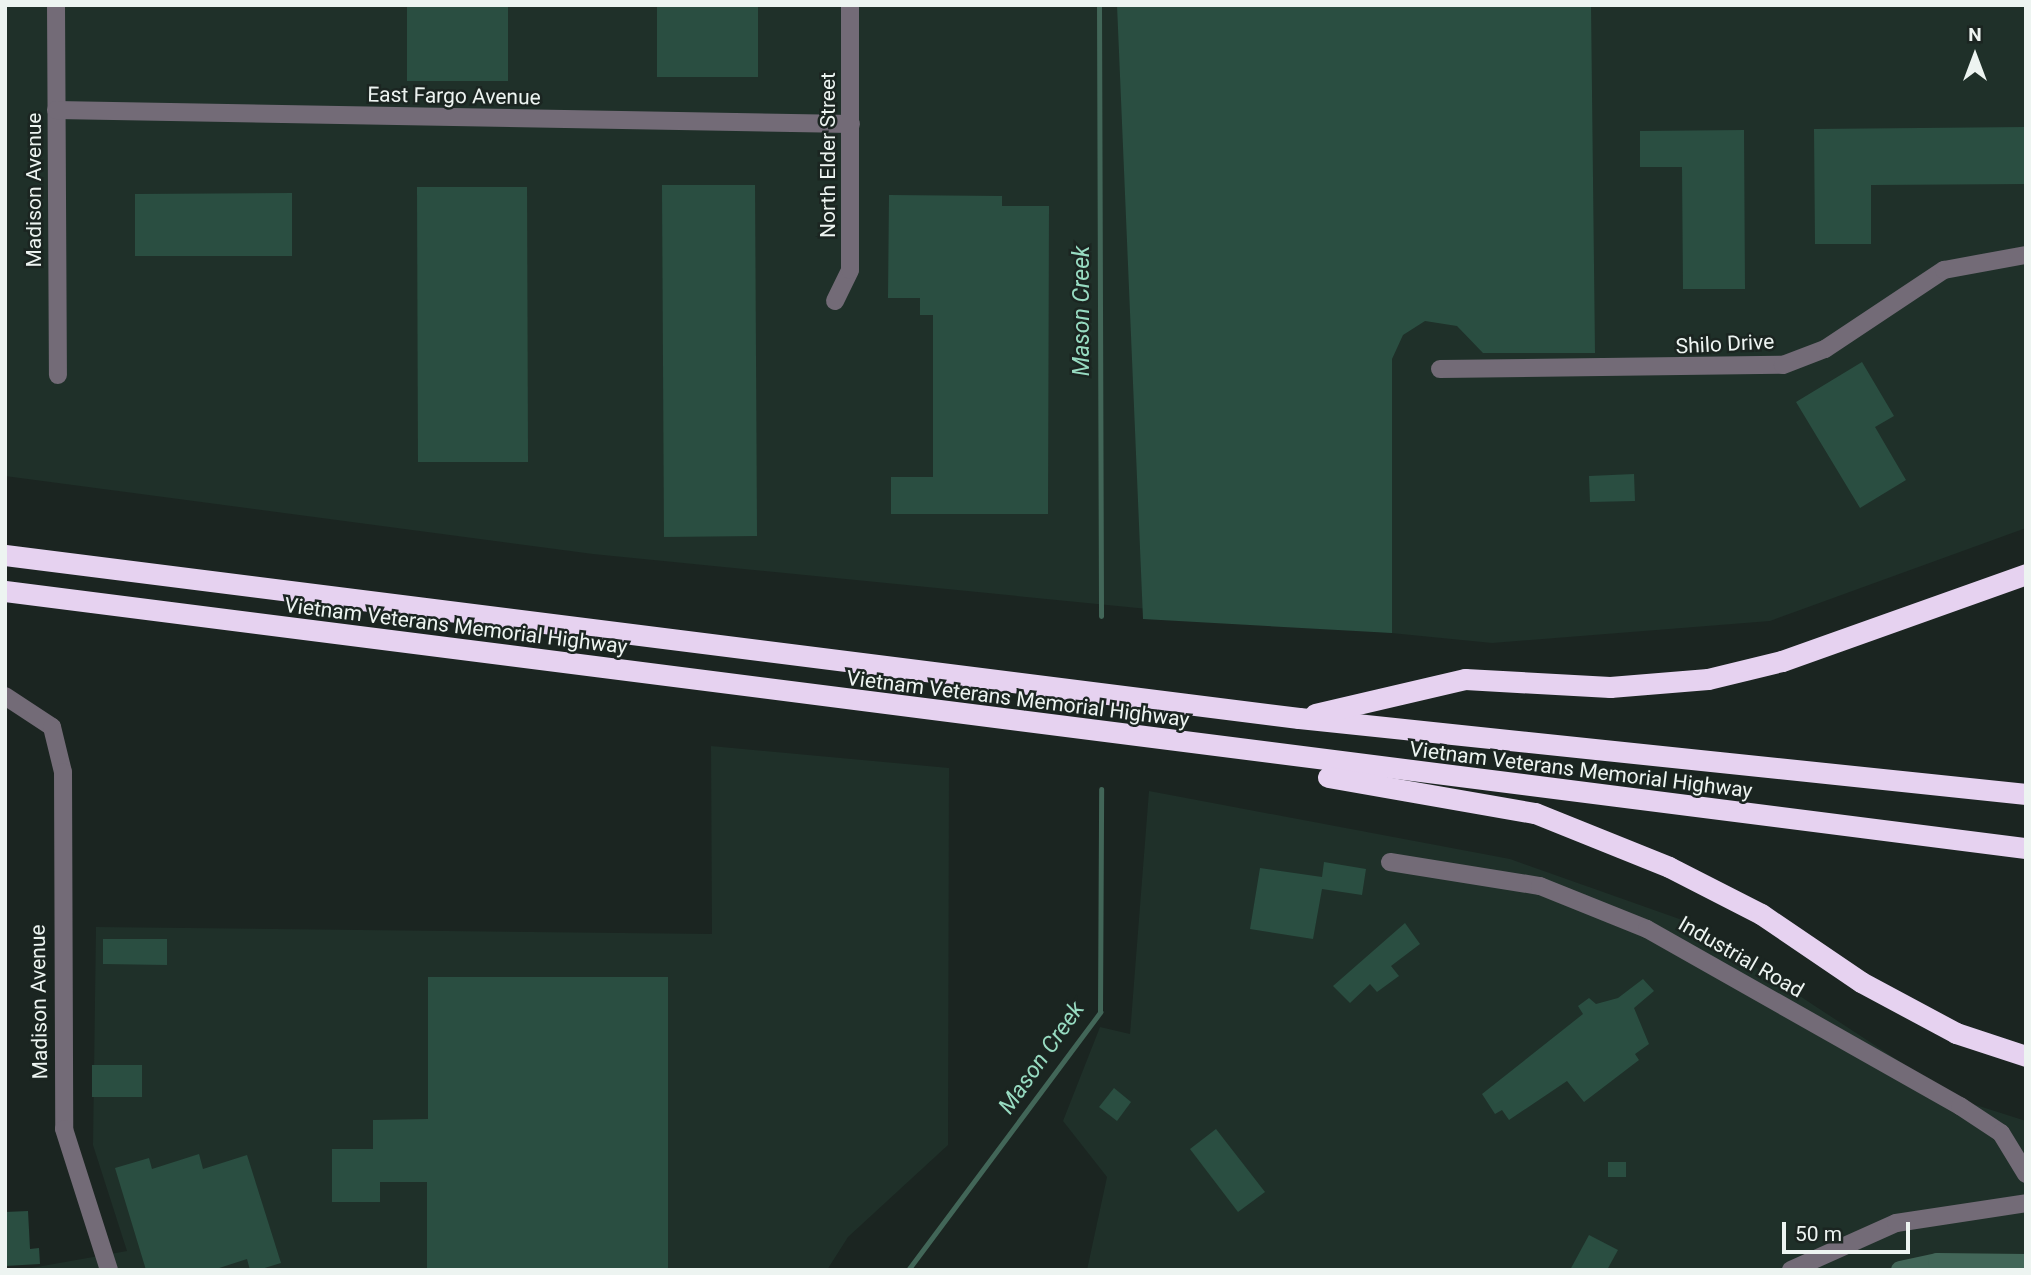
<!DOCTYPE html>
<style>
body{margin:0}
#map{position:relative;width:2031px;height:1275px;overflow:hidden;background:#1b2521;font-family:Roboto,sans-serif}
div>[style]{position:absolute}
.built>*{inset:0;background:#1f3029}
.stream>*{height:5px;margin:-2.5px;padding:0 2.5px;transform-origin:2.5px;border-radius:2.5px;background:#426658}
.canal>*{height:18px;margin:-9px;padding:0 9px;transform-origin:9px;border-radius:9px;background:#426658}
.building>*{inset:0;background:#2a4e41}
.minor>*{height:18px;margin:-9px;padding:0 9px;transform-origin:9px;border-radius:9px;background:#736b77}
.motorway>*{height:21px;margin:-10.5px;padding:0 10.5px;transform-origin:10.5px;border-radius:10.5px;background:#e6d2f0}
span{translate:-50% -50%;white-space:nowrap;text-align:center;line-height:1.15;-webkit-text-stroke:5px #1b2521;paint-order:stroke}
.street-label{font-size:21px;color:#edf4f1}
.water-label{font-size:23px;color:#97dbc1;font-style:italic}
.frame{position:absolute;inset:0;border:7px solid #edf4f1;pointer-events:none}
.north{position:absolute;left:1940px;top:21px;width:70px;height:70px;-webkit-text-stroke:5px #1b2521;paint-order:stroke;rotate:0deg;font-size:19px;font-weight:700;line-height:28px;text-align:center;color:#edf4f1}
.north::after{content:'';display:block;margin:auto;width:24px;height:32px;background:#edf4f1;clip-path:polygon(50% 0,100% 100%,50% 72%,0 100%)}
.scale{position:absolute;left:1782px;top:1222px;width:128px;height:32px;box-sizing:border-box;border:4px solid #edf4f1;border-top:0;padding-left:9px;font-size:21px;line-height:24px;white-space:nowrap;color:#edf4f1;-webkit-text-stroke:5px #1b2521;paint-order:stroke}
</style>
<div id="map">
<div class="built">
<div style="clip-path:polygon(5px 5px,2026px 5px,2026px 528px,1770px 621px,1492px 643px,593px 554px,5px 476px)"></div>
<div style="clip-path:polygon(711px 746px,949px 768px,948px 1145px,848px 1237px,827px 1270px,20px 1270px,127px 1251px,93px 1145px,96px 927px,712px 934px)"></div>
<div style="clip-path:polygon(1149px 791px,1510px 859px,1685px 921px,1957px 1099px,2026px 1121px,2026px 1270px,1087px 1270px,1107px 1177px,1063px 1121px,1100px 1027px,1130px 1034px)"></div>
</div>
<div class="stream">
<div style="left:1099px;top:5px;width:611px;rotate:89.81deg"></div>
<div style="left:908px;top:1270px;width:322px;rotate:-53.3deg"></div>
<div style="left:1100px;top:1012px;width:223px;rotate:-89.7deg"></div>
</div>
<div class="canal">
<div style="left:1900px;top:1270px;width:38px;rotate:-12deg"></div>
<div style="left:1937px;top:1262px;width:89px;rotate:0.6deg"></div>
</div>
<div class="building">
<div style="clip-path:polygon(407px 5px,508px 5px,508px 81px,407px 81px)"></div>
<div style="clip-path:polygon(657px 5px,758px 5px,758px 77px,657px 77px)"></div>
<div style="clip-path:polygon(1117px 5px,1591px 5px,1595px 353px,1483px 353px,1457px 326px,1425px 321px,1403px 335px,1392px 359px,1392px 633px,1143px 619px)"></div>
<div style="clip-path:polygon(2026px 127px,2026px 184px,1871px 185px,1871px 244px,1815px 244px,1814px 129px)"></div>
<div style="clip-path:polygon(1744px 130px,1745px 289px,1683px 289px,1682px 167px,1640px 167px,1640px 131px)"></div>
<div style="clip-path:polygon(662px 185px,755px 185px,757px 536px,664px 537px)"></div>
<div style="clip-path:polygon(417px 187px,527px 187px,528px 462px,418px 462px)"></div>
<div style="clip-path:polygon(292px 193px,292px 256px,135px 256px,135px 194px)"></div>
<div style="clip-path:polygon(889px 195px,1002px 196px,1002px 206px,1049px 206px,1048px 514px,891px 514px,891px 477px,933px 477px,933px 315px,920px 315px,920px 298px,888px 298px)"></div>
<div style="clip-path:polygon(1862px 362px,1894px 416px,1875px 427px,1906px 480px,1860px 508px,1796px 402px)"></div>
<div style="clip-path:polygon(1634px 474px,1635px 501px,1590px 502px,1589px 476px)"></div>
<div style="clip-path:polygon(1324px 862px,1366px 869px,1362px 895px,1322px 889px,1313px 939px,1250px 929px,1260px 868px,1322px 877px)"></div>
<div style="clip-path:polygon(1405px 923px,1420px 944px,1391px 966px,1399px 976px,1377px 992px,1370px 984px,1350px 1003px,1333px 986px)"></div>
<div style="clip-path:polygon(103px 939px,167px 939px,167px 965px,103px 964px)"></div>
<div style="clip-path:polygon(428px 977px,668px 977px,668px 1270px,427px 1270px,427px 1182px,380px 1182px,380px 1202px,332px 1202px,332px 1149px,373px 1149px,373px 1120px,428px 1119px)"></div>
<div style="clip-path:polygon(1643px 979px,1654px 991px,1634px 1008px,1649px 1044px,1635px 1054px,1639px 1060px,1584px 1102px,1567px 1081px,1509px 1120px,1502px 1110px,1495px 1114px,1482px 1094px,1583px 1014px,1578px 1006px,1589px 998px,1596px 1004px,1618px 998px)"></div>
<div style="clip-path:polygon(92px 1065px,142px 1065px,142px 1097px,92px 1097px)"></div>
<div style="clip-path:polygon(1114px 1088px,1131px 1102px,1117px 1121px,1099px 1107px)"></div>
<div style="clip-path:polygon(1216px 1129px,1265px 1192px,1238px 1212px,1190px 1149px)"></div>
<div style="clip-path:polygon(199px 1154px,203px 1169px,247px 1155px,281px 1263px,258px 1270px,250px 1270px,247px 1259px,213px 1270px,146px 1270px,115px 1168px,149px 1158px,152px 1169px)"></div>
<div style="clip-path:polygon(1608px 1162px,1626px 1162px,1626px 1177px,1608px 1177px)"></div>
<div style="clip-path:polygon(28px 1211px,30px 1249px,39px 1248px,40px 1264px,5px 1266px,5px 1212px)"></div>
<div style="clip-path:polygon(1589px 1235px,1618px 1250px,1607px 1270px,1570px 1270px)"></div>
</div>
<div class="minor">
<div style="left:56px;top:5px;width:370px;rotate:89.7deg"></div>
<div style="left:56px;top:110px;width:795px;rotate:1.01deg"></div>
<div style="left:835px;top:301px;width:34px;rotate:-64deg"></div>
<div style="left:850px;top:270px;width:265px;rotate:-90deg"></div>
<div style="left:1440px;top:369px;width:343px;rotate:-0.7deg"></div>
<div style="left:1783px;top:365px;width:45px;rotate:-20.9deg"></div>
<div style="left:1825px;top:349px;width:143px;rotate:-33.6deg"></div>
<div style="left:1944px;top:270px;width:83px;rotate:-10.4deg"></div>
<div style="left:5px;top:696px;width:56px;rotate:33.4deg"></div>
<div style="left:52px;top:727px;width:46px;rotate:76.3deg"></div>
<div style="left:63px;top:772px;width:357px;rotate:89.8deg"></div>
<div style="left:64px;top:1129px;width:148px;rotate:72.3deg"></div>
<div style="left:1390px;top:862px;width:152px;rotate:9.1deg"></div>
<div style="left:1540px;top:886px;width:115px;rotate:21.9deg"></div>
<div style="left:1647px;top:929px;width:360px;rotate:29.5deg"></div>
<div style="left:1960px;top:1106px;width:49px;rotate:33.4deg"></div>
<div style="left:2001px;top:1133px;width:48px;rotate:58.6deg"></div>
<div style="left:1791px;top:1270px;width:115px;rotate:-24.1deg"></div>
<div style="left:1896px;top:1223px;width:132px;rotate:-8.7deg"></div>
</div>
<div class="motorway">
<div style="left:5px;top:555px;width:1304px;rotate:7.18deg"></div>
<div style="left:1299px;top:718px;width:731px;rotate:5.97deg"></div>
<div style="left:5px;top:591px;width:2037px;rotate:7.25deg"></div>
<div style="left:1315px;top:714px;width:154px;rotate:-13.1deg"></div>
<div style="left:1465px;top:679px;width:145px;rotate:3.2deg"></div>
<div style="left:1610px;top:687px;width:98px;rotate:-4.7deg"></div>
<div style="left:1708px;top:679px;width:76px;rotate:-13.7deg"></div>
<div style="left:1782px;top:661px;width:259px;rotate:-19.6deg"></div>
<div style="left:1328px;top:777px;width:210px;rotate:9.9deg"></div>
<div style="left:1535px;top:813px;width:144px;rotate:21.9deg"></div>
<div style="left:1669px;top:867px;width:103px;rotate:27.1deg"></div>
<div style="left:1761px;top:914px;width:121px;rotate:34.2deg"></div>
<div style="left:1861px;top:982px;width:108px;rotate:28.2deg"></div>
<div style="left:1956px;top:1033px;width:74px;rotate:18.2deg"></div>
</div>
<div class="street-label">
<span style="left:454px;top:96px;rotate:1deg">East Fargo Avenue</span>
<span style="left:828px;top:155px;rotate:-90deg">North Elder Street</span>
<span style="left:34px;top:190px;rotate:-90deg">Madison Avenue</span>
<span style="left:1725px;top:344px;rotate:-3deg">Shilo Drive</span>
<span style="left:456px;top:626px;rotate:7deg">Vietnam Veterans Memorial Highway</span>
<span style="left:1018px;top:699px;rotate:7deg">Vietnam Veterans Memorial Highway</span>
<span style="left:1581px;top:770px;rotate:7deg">Vietnam Veterans Memorial Highway</span>
<span style="left:1741px;top:957px;rotate:30deg">Industrial Road</span>
<span style="left:39px;top:1002px;rotate:-91deg">Madison Avenue</span>
</div>
<div class="water-label">
<span style="left:1082px;top:311px;rotate:-90deg">Mason Creek</span>
<span style="left:1042px;top:1058px;rotate:-55deg">Mason Creek</span>
</div>
<div class="frame"></div>
<div class="north">N</div>
<div class="scale">50 m</div>
</div>
